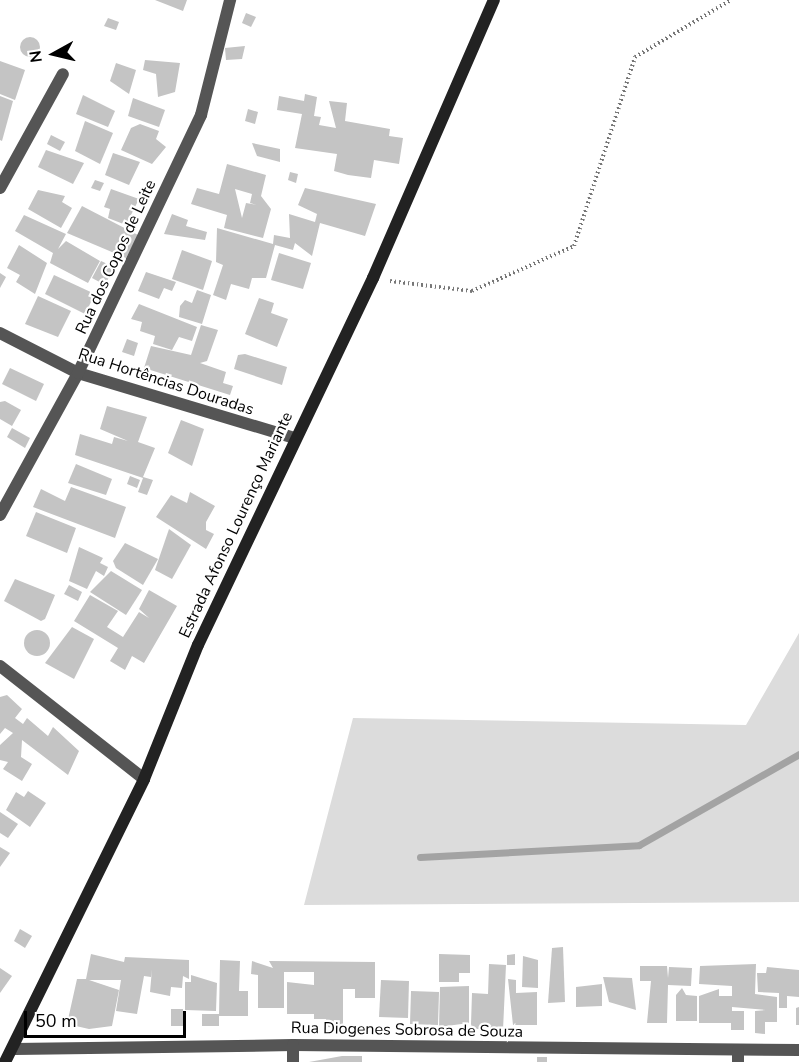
<!DOCTYPE html>
<meta charset="utf-8">
<style>
body{margin:0}
#map{position:relative;width:799px;height:1062px;overflow:hidden;background:#fff;font-family:"Nunito Sans",sans-serif}
div>[style]{position:absolute}
.green>*{inset:0;background:#dcdcdc}
.stream>*{height:7px;margin:-3.5px;padding:0 3.5px;transform-origin:3.5px;border-radius:3.5px;background:#a3a3a3}
.building>*{inset:0;background:#c4c4c4}
.round{border-radius:50%}
.path>*{height:4px;margin-top:-2px;transform-origin:0;background:repeating-linear-gradient(90deg,#777 0 1.5px,transparent 0 4.5px)}
.minor>*{height:12px;margin:-6px;padding:0 6px;transform-origin:6px;border-radius:6px;background:#555}
.secondary>*{height:12px;margin:-6px;padding:0 6px;transform-origin:6px;border-radius:6px;background:#222}
span{translate:-50% -50%;white-space:nowrap;text-align:center;line-height:1.15;-webkit-text-stroke:4.5px #fff;paint-order:stroke}
.street-label{font-size:16px;color:#000}
.north{position:absolute;left:24px;top:24px;width:60px;height:60px;-webkit-text-stroke:4px #fff;paint-order:stroke;rotate:262deg;font-size:16px;font-weight:700;line-height:24px;text-align:center;color:#000}
.north::after{content:'';display:block;margin:auto;width:21px;height:27px;background:#000;clip-path:polygon(50% 0,100% 100%,50% 72%,0 100%)}
.scale{position:absolute;left:24px;top:1011px;width:162px;height:27px;box-sizing:border-box;border:3px solid #000;border-top:0;padding-left:8px;font-size:18px;line-height:21px;white-space:nowrap;color:#000;-webkit-text-stroke:4px #fff;paint-order:stroke}
</style>
<div id="map">
<div class="green">
<div style="clip-path:polygon(799px 633px,799px 902px,304px 905px,353px 718px,746px 725px)"></div>
</div>
<div class="stream">
<div style="left:420px;top:857px;width:219px;rotate:-3.1deg"></div>
<div style="left:639px;top:845px;width:184px;rotate:-29.6deg"></div>
</div>
<div class="building">
<div style="clip-path:polygon(155px 0,187px 0,183px 11px)"></div>
<div style="clip-path:polygon(246px 13px,256px 17px,251px 27px,242px 23px)"></div>
<div style="clip-path:polygon(108px 18px,119px 22px,116px 30px,104px 26px)"></div>
<div class="round" style="left:20px;top:37px;width:20px;height:20px"></div>
<div style="clip-path:polygon(245px 46px,242px 59px,226px 60px,225px 48px)"></div>
<div style="clip-path:polygon(145px 60px,180px 63px,175px 92px,158px 97px,156px 74px,143px 70px)"></div>
<div style="clip-path:polygon(0 61px,25px 70px,15px 100px,0 94px)"></div>
<div style="clip-path:polygon(116px 63px,136px 70px,129px 94px,110px 81px)"></div>
<div style="clip-path:polygon(305px 94px,317px 97px,314px 116px,321px 117px,319px 125px,336px 128px,329px 101px,347px 103px,345px 121px,390px 129px,389px 136px,403px 138px,399px 164px,374px 160px,371px 178px,348px 175px,334px 171px,337px 154px,295px 148px,302px 114px,277px 110px,279px 96px,304px 101px)"></div>
<div style="clip-path:polygon(83px 95px,115px 111px,108px 127px,76px 114px)"></div>
<div style="clip-path:polygon(0 96px,13px 101px,2px 141px,0 140px)"></div>
<div style="clip-path:polygon(133px 98px,165px 110px,159px 127px,128px 116px)"></div>
<div style="clip-path:polygon(248px 109px,258px 112px,255px 124px,245px 121px)"></div>
<div style="clip-path:polygon(85px 121px,113px 133px,100px 164px,75px 151px)"></div>
<div style="clip-path:polygon(140px 124px,159px 131px,156px 139px,166px 147px,152px 164px,121px 150px,131px 128px)"></div>
<div style="clip-path:polygon(51px 135px,65px 142px,60px 151px,47px 144px)"></div>
<div style="clip-path:polygon(252px 143px,280px 149px,280px 162px,257px 156px)"></div>
<div style="clip-path:polygon(46px 150px,84px 163px,73px 184px,38px 167px)"></div>
<div style="clip-path:polygon(113px 153px,140px 162px,129px 185px,105px 175px)"></div>
<div style="clip-path:polygon(evenodd,227px 164px,266px 175px,261px 196px,271px 209px,263px 238px,224px 228px,227px 215px,191px 204px,197px 188px,219px 194px,227px 164px,235px 189px,252px 194px,250px 203px,257px 205px,246px 203px,242px 218px,235px 189px)"></div>
<div style="clip-path:polygon(290px 172px,298px 174px,296px 183px,288px 180px)"></div>
<div style="clip-path:polygon(95px 180px,104px 183px,100px 191px,91px 188px)"></div>
<div style="clip-path:polygon(305px 188px,376px 204px,365px 236px,320px 223px,312px 256px,295px 243px,293px 250px,275px 245px,266px 278px,252px 278px,249px 289px,231px 284px,226px 300px,213px 295px,223px 265px,216px 262px,217px 228px,273px 244px,274px 235px,290px 238px,289px 214px,315px 222px,317px 214px,298px 205px)"></div>
<div style="clip-path:polygon(111px 189px,139px 199px,126px 225px,108px 218px,110px 209px,104px 207px)"></div>
<div style="clip-path:polygon(38px 190px,65px 196px,62px 202px,72px 208px,61px 228px,28px 209px)"></div>
<div style="clip-path:polygon(82px 206px,138px 235px,126px 258px,67px 233px)"></div>
<div style="clip-path:polygon(172px 214px,188px 220px,186px 226px,207px 232px,205px 240px,164px 234px)"></div>
<div style="clip-path:polygon(24px 215px,66px 234px,58px 249px,66px 241px,100px 261px,88px 283px,50px 263px,53px 253px,15px 231px)"></div>
<div style="clip-path:polygon(19px 245px,47px 263px,35px 294px,16px 282px,20px 275px,7px 268px)"></div>
<div style="clip-path:polygon(182px 250px,212px 261px,203px 290px,172px 279px)"></div>
<div style="clip-path:polygon(279px 253px,311px 263px,303px 289px,271px 280px)"></div>
<div style="clip-path:polygon(101px 261px,114px 267px,105px 285px,92px 278px)"></div>
<div style="clip-path:polygon(146px 272px,176px 282px,172px 291px,164px 288px,159px 299px,138px 291px)"></div>
<div style="clip-path:polygon(0 273px,6px 277px,0 288px)"></div>
<div style="clip-path:polygon(54px 275px,95px 294px,85px 314px,45px 294px)"></div>
<div style="clip-path:polygon(197px 290px,211px 295px,202px 324px,179px 317px,180px 306px,185px 300px,192px 303px)"></div>
<div style="clip-path:polygon(38px 296px,71px 311px,58px 337px,25px 324px)"></div>
<div style="clip-path:polygon(259px 298px,274px 303px,271px 313px,288px 319px,277px 347px,245px 334px)"></div>
<div style="clip-path:polygon(139px 304px,197px 327px,192px 341px,179px 337px,172px 350px,153px 344px,155px 336px,140px 331px,142px 322px,131px 319px)"></div>
<div style="clip-path:polygon(201px 325px,218px 330px,207px 361px,200px 363px,226px 372px,223px 383px,233px 386px,230px 395px,144px 368px,151px 346px,191px 355px)"></div>
<div style="clip-path:polygon(127px 339px,138px 343px,134px 356px,122px 352px)"></div>
<div style="clip-path:polygon(245px 354px,287px 367px,282px 385px,234px 369px,238px 355px)"></div>
<div style="clip-path:polygon(10px 368px,44px 384px,36px 401px,2px 384px)"></div>
<div style="clip-path:polygon(5px 401px,21px 410px,12px 426px,0 419px,0 402px)"></div>
<div style="clip-path:polygon(107px 406px,147px 417px,138px 442px,155px 448px,143px 477px,153px 480px,147px 495px,138px 492px,143px 478px,75px 455px,80px 434px,112px 444px,114px 437px,128px 441px,100px 429px)"></div>
<div style="clip-path:polygon(181px 420px,204px 429px,192px 466px,168px 453px)"></div>
<div style="clip-path:polygon(12px 428px,30px 438px,25px 448px,7px 437px)"></div>
<div style="clip-path:polygon(76px 464px,112px 479px,106px 495px,68px 483px)"></div>
<div style="clip-path:polygon(130px 476px,140px 480px,137px 488px,127px 484px)"></div>
<div style="clip-path:polygon(71px 487px,126px 507px,115px 538px,33px 507px,41px 489px,65px 501px)"></div>
<div style="clip-path:polygon(190px 492px,215px 506px,206px 522px,206px 530px,214px 534px,206px 549px,156px 517px,171px 495px,187px 503px)"></div>
<div style="clip-path:polygon(36px 512px,76px 528px,67px 553px,26px 536px)"></div>
<div style="clip-path:polygon(169px 529px,191px 545px,172px 579px,155px 570px)"></div>
<div style="clip-path:polygon(125px 543px,158px 559px,143px 585px,116px 568px,113px 561px)"></div>
<div style="clip-path:polygon(79px 547px,103px 558px,100px 563px,108px 567px,104px 576px,96px 571px,87px 589px,69px 581px)"></div>
<div style="clip-path:polygon(111px 571px,142px 590px,126px 615px,90px 592px)"></div>
<div style="clip-path:polygon(15px 579px,55px 595px,45px 619px,41px 621px,4px 601px)"></div>
<div style="clip-path:polygon(69px 585px,82px 592px,78px 601px,64px 594px)"></div>
<div style="clip-path:polygon(149px 590px,177px 606px,144px 663px,132px 656px,125px 670px,110px 661px,118px 648px,74px 621px,90px 595px,118px 611px,107px 627px,123px 637px,139px 612px,149px 618px,139px 609px)"></div>
<div style="clip-path:polygon(72px 627px,94px 639px,74px 679px,45px 663px)"></div>
<div class="round" style="left:24px;top:630px;width:26px;height:26px"></div>
<div style="clip-path:polygon(7px 695px,22px 709px,15px 718px,23px 724px,27px 718px,48px 736px,53px 727px,79px 751px,68px 775px,22px 740px,21px 757px,32px 764px,22px 781px,3px 769px,8px 762px,0 760px,0 745px,13px 733px,5px 728px,0 734px,0 697px)"></div>
<div style="clip-path:polygon(28px 791px,46px 803px,30px 827px,6px 810px,16px 792px,24px 797px)"></div>
<div style="clip-path:polygon(0 812px,18px 824px,8px 838px,0 833px)"></div>
<div style="clip-path:polygon(0 847px,10px 853px,0 867px)"></div>
<div style="clip-path:polygon(20px 929px,32px 936px,25px 948px,14px 941px)"></div>
<div style="clip-path:polygon(563px 947px,565px 1002px,548px 1003px,552px 948px)"></div>
<div style="clip-path:polygon(91px 954px,124px 962px,125px 957px,189px 960px,189px 979px,183px 976px,182px 988px,171px 987px,170px 996px,150px 992px,152px 969px,151px 977px,144px 976px,137px 1014px,116px 1011px,121px 980px,89px 980px,119px 990px,112px 1026px,89px 1029px,67px 1024px,77px 979px,86px 979px)"></div>
<div style="clip-path:polygon(439px 954px,470px 955px,470px 973px,459px 973px,459px 982px,439px 982px)"></div>
<div style="clip-path:polygon(515px 954px,515px 965px,507px 965px,507px 955px)"></div>
<div style="clip-path:polygon(523px 956px,538px 960px,538px 988px,522px 987px)"></div>
<div style="clip-path:polygon(220px 960px,240px 961px,239px 991px,248px 991px,248px 1016px,219px 1016px)"></div>
<div style="clip-path:polygon(252px 961px,273px 968px,269px 961px,375px 962px,375px 998px,355px 998px,355px 989px,343px 989px,343px 1028px,327px 1027px,326px 1019px,314px 1019px,314px 1014px,287px 1014px,287px 982px,314px 985px,314px 972px,284px 972px,284px 1008px,258px 1008px,258px 975px,251px 974px)"></div>
<div style="clip-path:polygon(489px 964px,506px 965px,503px 1030px,472px 1029px,471px 1024px,472px 993px,488px 994px)"></div>
<div style="clip-path:polygon(756px 964px,755px 994px,777px 997px,777px 1022px,765px 1022px,765px 1034px,755px 1033px,755px 1011px,766px 1010px,732px 1007px,732px 1011px,744px 1011px,744px 1030px,731px 1030px,731px 1023px,699px 1023px,699px 996px,719px 989px,719px 996px,732px 996px,732px 986px,699px 984px,700px 966px)"></div>
<div style="clip-path:polygon(640px 966px,667px 966px,668px 978px,669px 967px,692px 968px,691px 986px,668px 985px,667px 1023px,647px 1023px,651px 981px,640px 981px)"></div>
<div style="clip-path:polygon(767px 967px,799px 970px,799px 997px,787px 996px,787px 1008px,779px 1008px,779px 993px,758px 992px,757px 973px,766px 973px)"></div>
<div style="clip-path:polygon(0 968px,12px 976px,0 993px)"></div>
<div style="clip-path:polygon(191px 975px,217px 983px,216px 1011px,185px 1010px,185px 982px,191px 982px)"></div>
<div style="clip-path:polygon(603px 977px,632px 978px,636px 1010px,609px 1002px)"></div>
<div style="clip-path:polygon(508px 979px,516px 980px,516px 993px,537px 992px,537px 1025px,513px 1025px)"></div>
<div style="clip-path:polygon(381px 980px,409px 981px,408px 1018px,379px 1017px)"></div>
<div style="clip-path:polygon(602px 984px,602px 1006px,576px 1007px,576px 987px)"></div>
<div style="clip-path:polygon(469px 986px,469px 1023px,439px 1027px,440px 987px)"></div>
<div style="clip-path:polygon(682px 988px,686px 995px,697px 996px,697px 1021px,676px 1021px,676px 995px)"></div>
<div style="clip-path:polygon(411px 991px,439px 992px,438px 1025px,410px 1024px)"></div>
<div style="clip-path:polygon(799px 1007px,799px 1025px,796px 1025px,796px 1008px)"></div>
<div style="clip-path:polygon(171px 1009px,183px 1009px,183px 1026px,171px 1026px)"></div>
<div style="clip-path:polygon(202px 1014px,219px 1014px,219px 1026px,202px 1026px)"></div>
<div style="clip-path:polygon(342px 1056px,362px 1056px,362px 1062px,309px 1062px)"></div>
<div style="clip-path:polygon(537px 1057px,547px 1057px,547px 1062px,537px 1062px)"></div>
</div>
<div class="path">
<div style="left:390px;top:281px;width:83px;rotate:7deg"></div>
<div style="left:472px;top:291px;width:111px;rotate:-23.8deg"></div>
<div style="left:574px;top:246px;width:199px;rotate:-72.1deg"></div>
<div style="left:635px;top:57px;width:112px;rotate:-30.7deg"></div>
</div>
<div class="minor">
<div style="left:0;top:188px;width:130px;rotate:-61.1deg"></div>
<div style="left:0;top:333px;width:88px;rotate:27.1deg"></div>
<div style="left:78px;top:373px;width:226px;rotate:16.7deg"></div>
<div style="left:0;top:515px;width:162px;rotate:-61.2deg"></div>
<div style="left:78px;top:373px;width:286px;rotate:-64.5deg"></div>
<div style="left:201px;top:115px;width:119px;rotate:-75.8deg"></div>
<div style="left:0;top:666px;width:183px;rotate:38.1deg"></div>
<div style="left:15px;top:1049px;width:278px;rotate:-0.8deg"></div>
<div style="left:293px;top:1045px;width:506px;rotate:0.57deg"></div>
<div style="left:738px;top:1050px;width:12px;rotate:90deg"></div>
<div style="left:293px;top:1062px;width:17px;rotate:-90deg"></div>
</div>
<div class="secondary">
<div style="left:5px;top:1062px;width:315px;rotate:-63.8deg"></div>
<div style="left:144px;top:779px;width:144px;rotate:-68.1deg"></div>
<div style="left:198px;top:645px;width:407px;rotate:-64.5deg"></div>
<div style="left:373px;top:278px;width:303px;rotate:-66.5deg"></div>
</div>
<div class="street-label">
<span style="left:116px;top:257px;rotate:-65deg">Rua dos Copos de Leite</span>
<span style="left:166px;top:382px;rotate:18deg">Rua Hortências Douradas</span>
<span style="left:236px;top:525px;rotate:-65deg">Estrada Afonso Lourenço Mariante</span>
<span style="left:407px;top:1030px;rotate:1deg">Rua Diogenes Sobrosa de Souza</span>
</div>
<div class="north">N</div>
<div class="scale">50 m</div>
</div>
